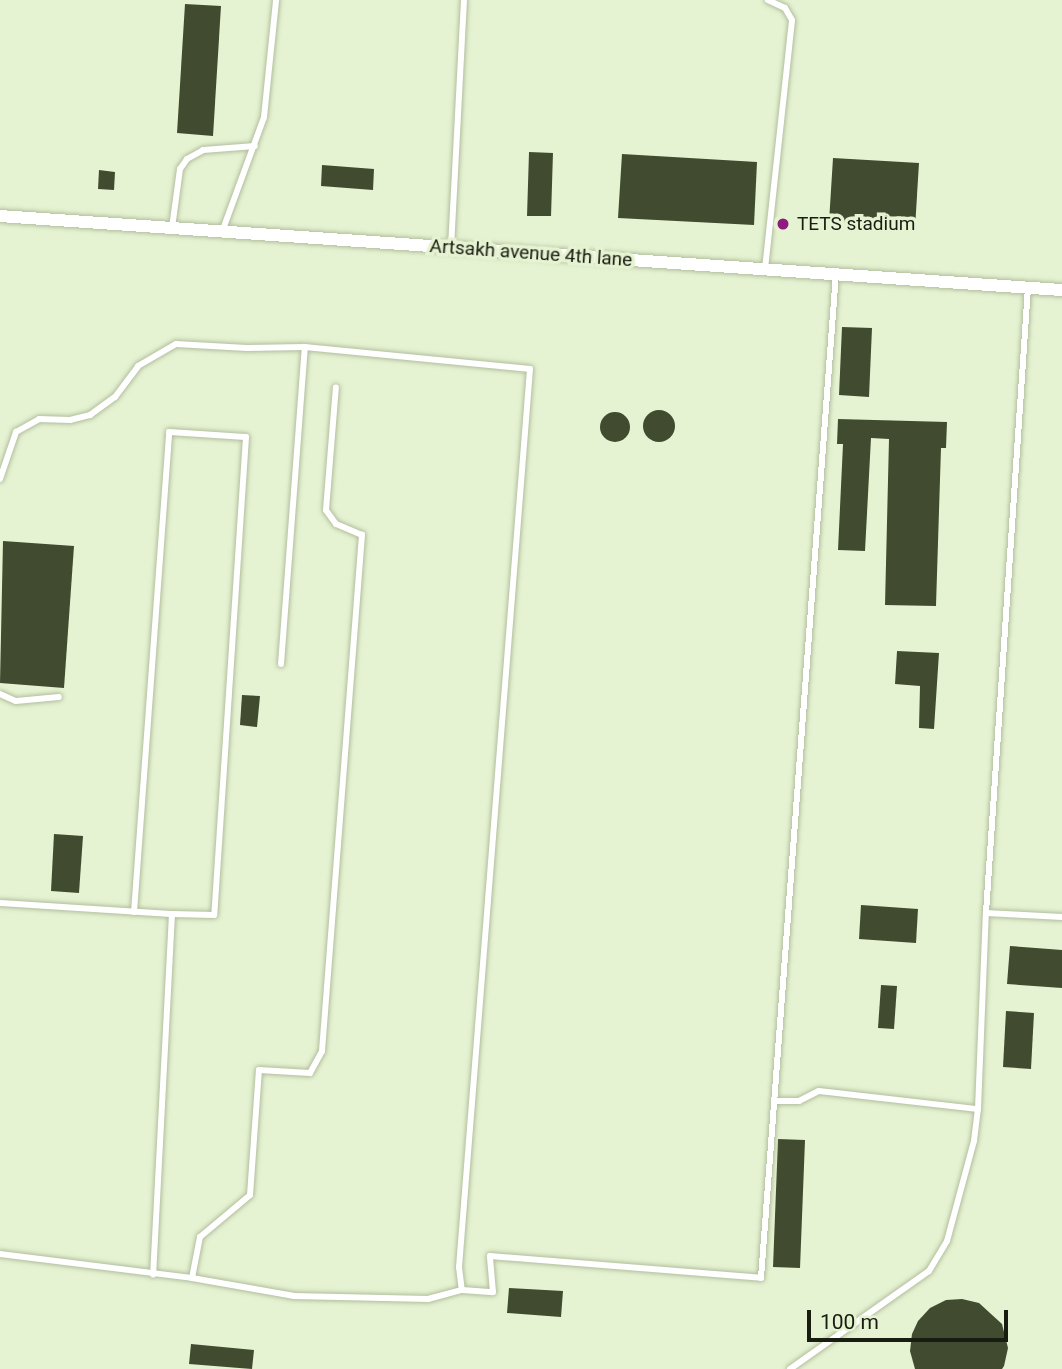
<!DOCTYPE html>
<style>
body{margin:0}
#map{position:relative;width:1062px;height:1369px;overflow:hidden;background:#e6f3d2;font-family:Roboto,sans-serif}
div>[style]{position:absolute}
.building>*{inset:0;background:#414b2f}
.round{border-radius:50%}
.roads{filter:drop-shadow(0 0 2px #b2be9e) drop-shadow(0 0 2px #b2be9e)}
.lane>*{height:6px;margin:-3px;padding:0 3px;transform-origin:3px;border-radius:3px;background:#fff}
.street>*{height:12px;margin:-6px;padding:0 6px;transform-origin:6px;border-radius:6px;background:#fff}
.dots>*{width:19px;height:19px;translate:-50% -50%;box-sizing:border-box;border:4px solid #e6f3d2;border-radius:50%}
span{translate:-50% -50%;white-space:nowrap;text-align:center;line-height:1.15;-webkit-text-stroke:7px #e6f3d2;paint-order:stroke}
.poi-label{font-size:19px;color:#181c11}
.left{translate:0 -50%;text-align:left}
.street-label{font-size:19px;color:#181c11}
.scale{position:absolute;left:807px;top:1310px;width:201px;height:32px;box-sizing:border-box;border:4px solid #181c11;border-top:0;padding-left:9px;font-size:21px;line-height:24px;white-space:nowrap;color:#181c11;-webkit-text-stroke:5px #e6f3d2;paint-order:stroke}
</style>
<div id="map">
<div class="building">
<div style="clip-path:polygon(185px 4px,221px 6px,213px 136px,177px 133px)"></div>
<div style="clip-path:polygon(529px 152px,553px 153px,551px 216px,527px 216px)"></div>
<div style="clip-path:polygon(622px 154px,757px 162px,754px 225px,618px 218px)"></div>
<div style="clip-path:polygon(833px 158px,919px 163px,915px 228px,829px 222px)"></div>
<div style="clip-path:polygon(322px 165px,374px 169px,373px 190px,321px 186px)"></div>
<div style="clip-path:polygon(99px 170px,115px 172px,114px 190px,98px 189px)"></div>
<div style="clip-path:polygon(842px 327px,872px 328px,869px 397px,839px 395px)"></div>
<div class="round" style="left:643px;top:410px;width:32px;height:32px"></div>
<div class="round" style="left:600px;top:412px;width:30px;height:30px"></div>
<div style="clip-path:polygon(838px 419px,947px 422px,946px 448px,941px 448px,936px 606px,885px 605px,889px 439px,871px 438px,865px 551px,838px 550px,843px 444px,837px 444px)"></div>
<div style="clip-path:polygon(3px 541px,74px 546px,64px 688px,0 683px)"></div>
<div style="clip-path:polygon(897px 651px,939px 653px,934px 729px,919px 728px,920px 686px,895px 684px)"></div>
<div style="clip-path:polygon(242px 695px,260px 696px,257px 727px,240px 725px)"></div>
<div style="clip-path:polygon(54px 834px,83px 836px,79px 893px,51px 891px)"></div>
<div style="clip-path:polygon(861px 905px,918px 909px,916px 943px,859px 939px)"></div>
<div style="clip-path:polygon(1010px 946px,1062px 950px,1062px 988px,1007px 984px)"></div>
<div style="clip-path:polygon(881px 985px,897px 986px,894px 1029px,878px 1028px)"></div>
<div style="clip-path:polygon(1006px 1011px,1034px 1013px,1031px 1069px,1003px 1067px)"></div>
<div style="clip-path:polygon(778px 1139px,805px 1140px,800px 1268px,773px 1267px)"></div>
<div style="clip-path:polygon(509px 1288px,563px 1291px,561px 1317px,507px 1313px)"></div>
<div style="clip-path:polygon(962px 1299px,979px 1303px,1002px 1324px,1008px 1348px,1004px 1366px,1002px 1369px,915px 1369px,910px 1351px,912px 1334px,918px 1321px,930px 1308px,946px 1300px)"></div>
<div style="clip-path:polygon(191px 1344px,254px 1350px,252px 1369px,189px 1364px)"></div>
</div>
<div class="roads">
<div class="lane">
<div style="left:172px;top:228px;width:60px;rotate:-82.3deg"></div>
<div style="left:180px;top:169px;width:12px;rotate:-55deg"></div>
<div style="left:187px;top:159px;width:18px;rotate:-29deg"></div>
<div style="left:203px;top:150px;width:52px;rotate:-4.4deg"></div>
<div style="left:222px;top:232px;width:122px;rotate:-69.9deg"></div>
<div style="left:264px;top:117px;width:118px;rotate:-84.1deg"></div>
<div style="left:451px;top:248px;width:248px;rotate:-87deg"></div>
<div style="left:765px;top:269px;width:250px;rotate:-83.8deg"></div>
<div style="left:792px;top:20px;width:14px;rotate:-120deg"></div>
<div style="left:785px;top:8px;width:19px;rotate:-155deg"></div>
<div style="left:0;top:479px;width:50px;rotate:-71.2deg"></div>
<div style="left:16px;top:432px;width:26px;rotate:-29deg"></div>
<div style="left:39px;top:419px;width:31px;rotate:2deg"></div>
<div style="left:70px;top:420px;width:21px;rotate:-14deg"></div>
<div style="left:90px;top:415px;width:31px;rotate:-36deg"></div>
<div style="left:115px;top:397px;width:39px;rotate:-53deg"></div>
<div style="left:138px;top:366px;width:44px;rotate:-30.1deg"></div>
<div style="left:176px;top:344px;width:71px;rotate:3.2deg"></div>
<div style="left:247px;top:348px;width:58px;rotate:-1deg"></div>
<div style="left:281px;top:664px;width:318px;rotate:-85.7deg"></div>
<div style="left:305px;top:347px;width:226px;rotate:5.6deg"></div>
<div style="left:530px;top:369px;width:901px;rotate:94.52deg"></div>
<div style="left:459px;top:1267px;width:23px;rotate:83deg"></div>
<div style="left:0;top:694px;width:17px;rotate:24deg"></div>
<div style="left:16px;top:701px;width:43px;rotate:-5.3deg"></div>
<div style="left:0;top:903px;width:172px;rotate:3.7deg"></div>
<div style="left:134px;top:912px;width:481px;rotate:-85.8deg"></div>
<div style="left:169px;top:432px;width:77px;rotate:3.7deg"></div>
<div style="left:246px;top:437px;width:479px;rotate:93.8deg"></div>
<div style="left:214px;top:915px;width:42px;rotate:-178.6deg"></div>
<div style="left:172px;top:914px;width:361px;rotate:93deg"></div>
<div style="left:986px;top:913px;width:76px;rotate:3deg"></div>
<div style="left:774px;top:1101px;width:25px"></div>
<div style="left:799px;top:1101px;width:22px;rotate:-27deg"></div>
<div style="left:819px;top:1091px;width:160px;rotate:6.5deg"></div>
<div style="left:978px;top:1109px;width:196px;rotate:-87.7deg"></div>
<div style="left:986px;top:913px;width:627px;rotate:-86.16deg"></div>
<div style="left:0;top:1254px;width:193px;rotate:7.1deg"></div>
<div style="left:192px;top:1278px;width:104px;rotate:10deg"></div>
<div style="left:294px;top:1296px;width:134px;rotate:1.3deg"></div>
<div style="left:428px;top:1299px;width:35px;rotate:-15deg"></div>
<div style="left:462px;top:1290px;width:31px;rotate:4deg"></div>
<div style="left:493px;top:1292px;width:36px;rotate:-95deg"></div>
<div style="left:490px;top:1256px;width:272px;rotate:4.6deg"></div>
<div style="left:761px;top:1278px;width:1007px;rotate:-85.73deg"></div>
<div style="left:192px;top:1278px;width:42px;rotate:-79deg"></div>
<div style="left:200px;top:1237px;width:65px;rotate:-40deg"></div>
<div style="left:250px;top:1195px;width:125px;rotate:-85.9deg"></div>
<div style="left:259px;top:1070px;width:51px;rotate:3.4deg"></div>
<div style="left:310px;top:1073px;width:25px;rotate:-61deg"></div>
<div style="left:322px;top:1051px;width:518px;rotate:-85.57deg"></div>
<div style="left:362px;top:535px;width:28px;rotate:-157deg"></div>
<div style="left:336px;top:524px;width:17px;rotate:-126deg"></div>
<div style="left:326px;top:510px;width:123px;rotate:-85.4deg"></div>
<div style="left:790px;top:1369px;width:170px;rotate:-35.2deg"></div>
<div style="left:929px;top:1271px;width:35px;rotate:-59deg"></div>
<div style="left:947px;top:1241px;width:104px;rotate:-74.9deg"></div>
<div style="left:974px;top:1141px;width:32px;rotate:-83deg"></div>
</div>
<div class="street">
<div style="left:0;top:216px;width:1065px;rotate:3.99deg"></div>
</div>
</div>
<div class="dots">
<div style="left:783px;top:224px;background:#8d1c7e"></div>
</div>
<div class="poi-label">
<span class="left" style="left:797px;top:224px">TETS stadium</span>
</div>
<div class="street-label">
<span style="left:531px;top:253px;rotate:4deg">Artsakh avenue 4th lane</span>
</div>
<div class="scale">100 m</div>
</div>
